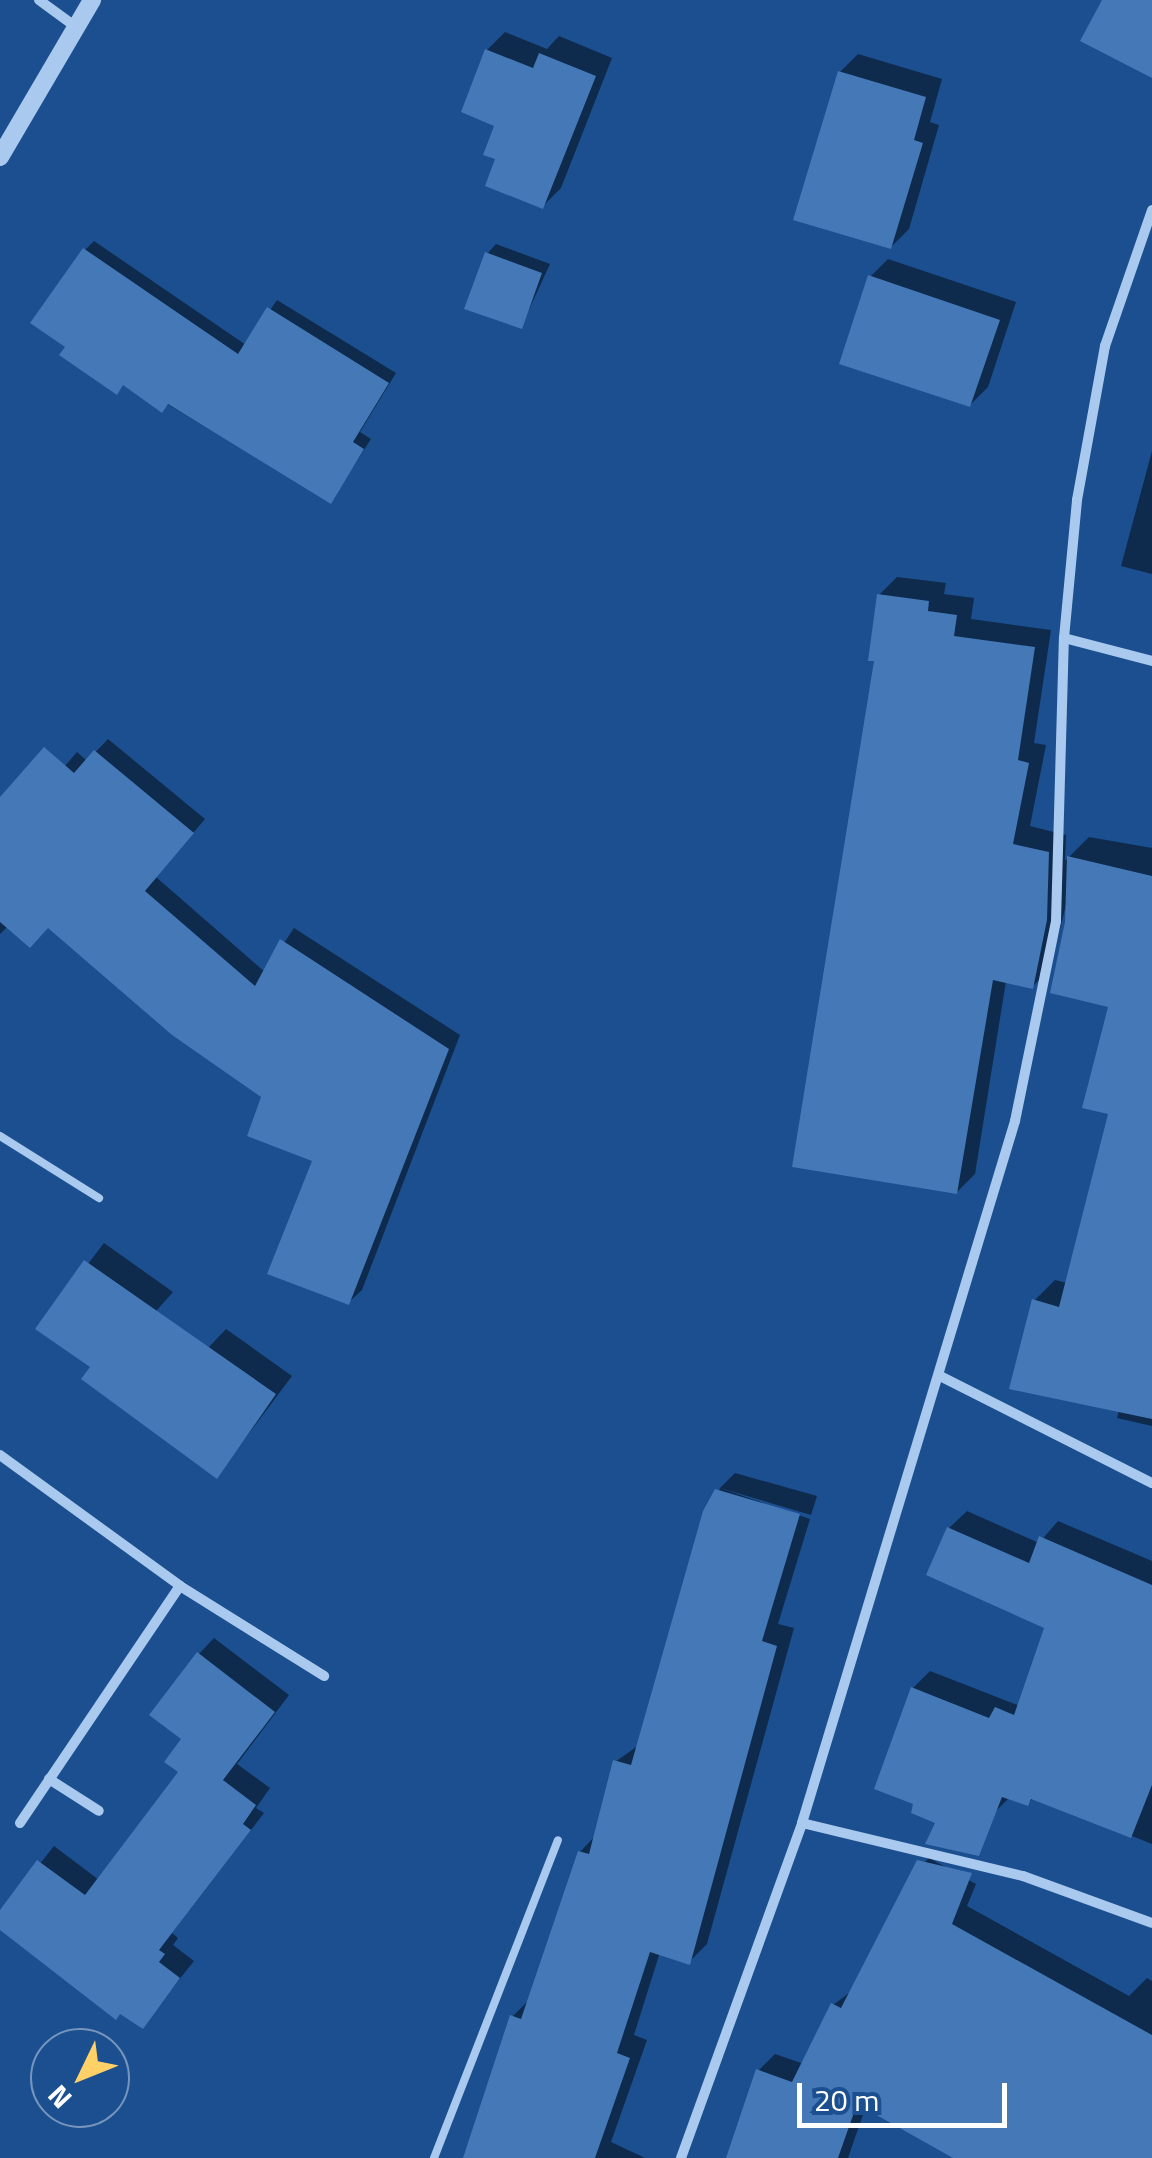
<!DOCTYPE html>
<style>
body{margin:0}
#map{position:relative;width:1152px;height:2158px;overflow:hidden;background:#1b4f8f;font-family:"Titillium Web",sans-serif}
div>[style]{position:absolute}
.shadow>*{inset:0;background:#0007}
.building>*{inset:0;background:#4478b7}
.service>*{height:8px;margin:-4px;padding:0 4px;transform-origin:4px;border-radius:4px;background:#a9c9ee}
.minor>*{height:10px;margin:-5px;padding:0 5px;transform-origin:5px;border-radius:5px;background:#a9c9ee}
.tertiary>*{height:18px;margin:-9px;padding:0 9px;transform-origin:9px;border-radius:9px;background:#a9c9ee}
span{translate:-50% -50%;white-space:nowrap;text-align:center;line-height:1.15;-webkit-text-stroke:9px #1b4f8f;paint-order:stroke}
.north{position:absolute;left:30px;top:2028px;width:100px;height:100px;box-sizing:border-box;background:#1b4f8f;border:2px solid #7695bc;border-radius:50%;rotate:227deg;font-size:28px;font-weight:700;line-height:40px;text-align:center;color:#fff}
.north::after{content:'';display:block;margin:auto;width:35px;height:45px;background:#ffd166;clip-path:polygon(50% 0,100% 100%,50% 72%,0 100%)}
.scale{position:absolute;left:797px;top:2083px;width:210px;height:45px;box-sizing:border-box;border:5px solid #fff;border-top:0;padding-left:12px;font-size:30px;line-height:35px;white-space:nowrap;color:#fff;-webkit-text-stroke:8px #1b4f8f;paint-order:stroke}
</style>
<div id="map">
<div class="shadow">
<div style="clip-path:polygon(505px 32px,547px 49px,559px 36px,612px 58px,561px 188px,543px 206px,498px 158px,487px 50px)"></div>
<div style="clip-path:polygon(858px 54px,942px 79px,930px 122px,939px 125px,909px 229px,891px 247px,840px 72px)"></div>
<div style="clip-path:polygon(94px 241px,246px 345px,277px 300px,396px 373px,360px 432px,371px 439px,331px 501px,69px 346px,85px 250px)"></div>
<div style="clip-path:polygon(496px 244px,550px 264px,521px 327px,487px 254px)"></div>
<div style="clip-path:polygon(888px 259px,1016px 302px,988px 387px,970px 405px,870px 277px)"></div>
<div style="clip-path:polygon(1152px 451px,1152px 574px,1121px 566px)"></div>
<div style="clip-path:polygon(897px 577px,946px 583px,944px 594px,974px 598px,971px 619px,1051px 630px,1034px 743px,1046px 745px,1030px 826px,1066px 835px,1065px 861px,1089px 837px,1152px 848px,1152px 1426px,1117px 1418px,1119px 1410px,1035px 1300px,1055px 1280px,1067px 1283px,1111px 1113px,1112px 1005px,1068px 897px,1050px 969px,1032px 987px,1006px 981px,975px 1174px,957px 1192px,876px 659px,879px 595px)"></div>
<div style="clip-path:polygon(108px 739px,205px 819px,156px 877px,265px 972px,294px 928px,460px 1035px,362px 1290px,349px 1302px,315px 1159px,264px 1096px,48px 926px,8px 926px,0 934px,0 842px,77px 752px,87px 761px)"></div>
<div style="clip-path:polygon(104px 1243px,173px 1292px,119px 1353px,39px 1328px)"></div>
<div style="clip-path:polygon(226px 1329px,292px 1376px,217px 1476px,209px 1347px)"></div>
<div style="clip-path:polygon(735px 1473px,817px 1496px,811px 1515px,720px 1488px)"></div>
<div style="clip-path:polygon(720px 1488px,810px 1519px,778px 1624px,794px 1628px,707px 1944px,689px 1962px,660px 1952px,634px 2035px,647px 2040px,611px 2142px,645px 2158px,465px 2158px,512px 2017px,530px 1999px,580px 1852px,596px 1835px,615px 1762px,639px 1745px)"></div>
<div style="clip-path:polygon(967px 1511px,1039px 1543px,1058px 1521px,1152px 1561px,1152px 1844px,1034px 1797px,1028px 1804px,1010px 1797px,994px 1813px,913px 1688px,930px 1671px,1020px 1706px,1047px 1626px,929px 1574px,949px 1528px)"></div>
<div style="clip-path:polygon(214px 1638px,289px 1695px,237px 1764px,270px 1788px,256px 1808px,264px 1813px,172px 1933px,178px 1938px,173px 1945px,194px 1961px,142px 2026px,0 1927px,0 1914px,54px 1846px,99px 1880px,181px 1771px,199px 1654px)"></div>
<div style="clip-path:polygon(929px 1858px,976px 1884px,967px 1906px,1129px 1996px,1147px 1978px,1152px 1981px,1152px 2158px,958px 2158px,866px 2106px,848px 2158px,773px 2158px,758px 2071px,775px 2054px,804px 2064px,833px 2005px,853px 1990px,912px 1874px)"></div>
</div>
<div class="building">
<div style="clip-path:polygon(1102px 0,1152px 0,1152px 78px,1080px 41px)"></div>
<div style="clip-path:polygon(485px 49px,533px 68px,539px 53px,596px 76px,543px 209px,485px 186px,495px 159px,483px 155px,494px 126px,461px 112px)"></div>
<div style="clip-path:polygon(838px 71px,926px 97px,914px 140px,923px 143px,891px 249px,793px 220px)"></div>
<div style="clip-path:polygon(83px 248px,238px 354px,267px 307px,389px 383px,353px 442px,364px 449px,331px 504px,168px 404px,162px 413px,123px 385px,117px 395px,59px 355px,65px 347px,30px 323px)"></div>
<div style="clip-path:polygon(485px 252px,542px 273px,522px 329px,464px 309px)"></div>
<div style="clip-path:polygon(868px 275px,1000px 320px,970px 407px,839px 364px)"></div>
<div style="clip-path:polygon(877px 594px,929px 601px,928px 611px,957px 615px,954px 636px,1035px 647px,1018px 760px,1029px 763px,1013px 844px,1049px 852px,1047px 920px,1033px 989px,993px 980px,957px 1194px,792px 1167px,874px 661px,868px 661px)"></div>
<div style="clip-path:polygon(44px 747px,74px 773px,94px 750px,194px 833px,145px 891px,255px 986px,280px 939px,449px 1049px,349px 1305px,267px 1274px,312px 1161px,247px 1136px,261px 1097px,172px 1035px,48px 928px,30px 948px,0 922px,0 797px)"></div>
<div style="clip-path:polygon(1067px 856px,1152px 876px,1152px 1419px,1009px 1389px,1032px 1299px,1059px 1307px,1108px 1114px,1082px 1108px,1108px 1007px,1050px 993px,1065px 922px)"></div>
<div style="clip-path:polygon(84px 1260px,276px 1394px,217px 1479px,81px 1379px,90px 1367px,35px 1329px)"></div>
<div style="clip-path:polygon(715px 1489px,800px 1514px,762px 1641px,777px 1646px,690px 1965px,650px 1952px,617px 2053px,630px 2058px,595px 2158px,463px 2158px,510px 2015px,521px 2019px,578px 1851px,589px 1854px,613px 1760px,631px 1765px,703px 1511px)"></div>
<div style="clip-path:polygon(947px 1527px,1029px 1563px,1039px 1536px,1152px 1585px,1152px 1785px,1131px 1838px,1031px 1799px,1028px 1806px,1002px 1797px,979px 1856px,925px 1844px,935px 1823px,911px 1813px,913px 1804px,874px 1789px,911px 1687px,989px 1718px,995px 1707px,1014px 1715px,1044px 1628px,926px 1575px)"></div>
<div style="clip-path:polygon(197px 1652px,275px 1712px,223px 1780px,256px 1805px,243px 1824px,251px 1830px,159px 1950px,165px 1954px,159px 1962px,180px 1978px,143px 2029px,120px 2014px,116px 2020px,0 1930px,0 1910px,37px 1860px,85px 1895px,178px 1772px,164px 1762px,181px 1739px,149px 1715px)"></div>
<div style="clip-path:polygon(917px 1860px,972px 1873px,952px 1924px,1152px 2035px,1152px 2158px,953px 2158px,857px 2104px,838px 2158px,726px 2158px,756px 2069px,792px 2082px,831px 2003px,841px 2008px)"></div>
</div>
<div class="service">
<div style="left:0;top:1136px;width:117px;rotate:32.1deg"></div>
<div style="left:434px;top:2158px;width:341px;rotate:-68.7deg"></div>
</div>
<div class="minor">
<div style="left:39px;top:0;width:46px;rotate:36.1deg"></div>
<div style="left:1064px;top:638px;width:91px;rotate:14.6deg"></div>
<div style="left:942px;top:1377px;width:235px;rotate:26.8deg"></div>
<div style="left:0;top:1455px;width:223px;rotate:36deg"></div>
<div style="left:180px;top:1586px;width:170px;rotate:32deg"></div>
<div style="left:49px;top:1779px;width:59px;rotate:32.6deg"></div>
<div style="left:20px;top:1823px;width:286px;rotate:-56deg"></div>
<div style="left:802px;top:1823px;width:227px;rotate:13.5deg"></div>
<div style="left:1023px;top:1876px;width:137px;rotate:20deg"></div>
<div style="left:681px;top:2158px;width:356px;rotate:-70.1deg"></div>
<div style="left:802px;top:1823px;width:734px;rotate:-73.12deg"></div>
<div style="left:1015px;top:1121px;width:204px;rotate:-78.4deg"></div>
<div style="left:1056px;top:921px;width:283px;rotate:-88.4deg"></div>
<div style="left:1064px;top:638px;width:139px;rotate:-84.6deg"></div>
<div style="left:1077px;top:500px;width:157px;rotate:-79.7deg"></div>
<div style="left:1105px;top:346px;width:144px;rotate:-70.9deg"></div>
</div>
<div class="tertiary">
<div style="left:0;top:157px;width:182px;rotate:-59.6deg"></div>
</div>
<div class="north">N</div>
<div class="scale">20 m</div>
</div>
